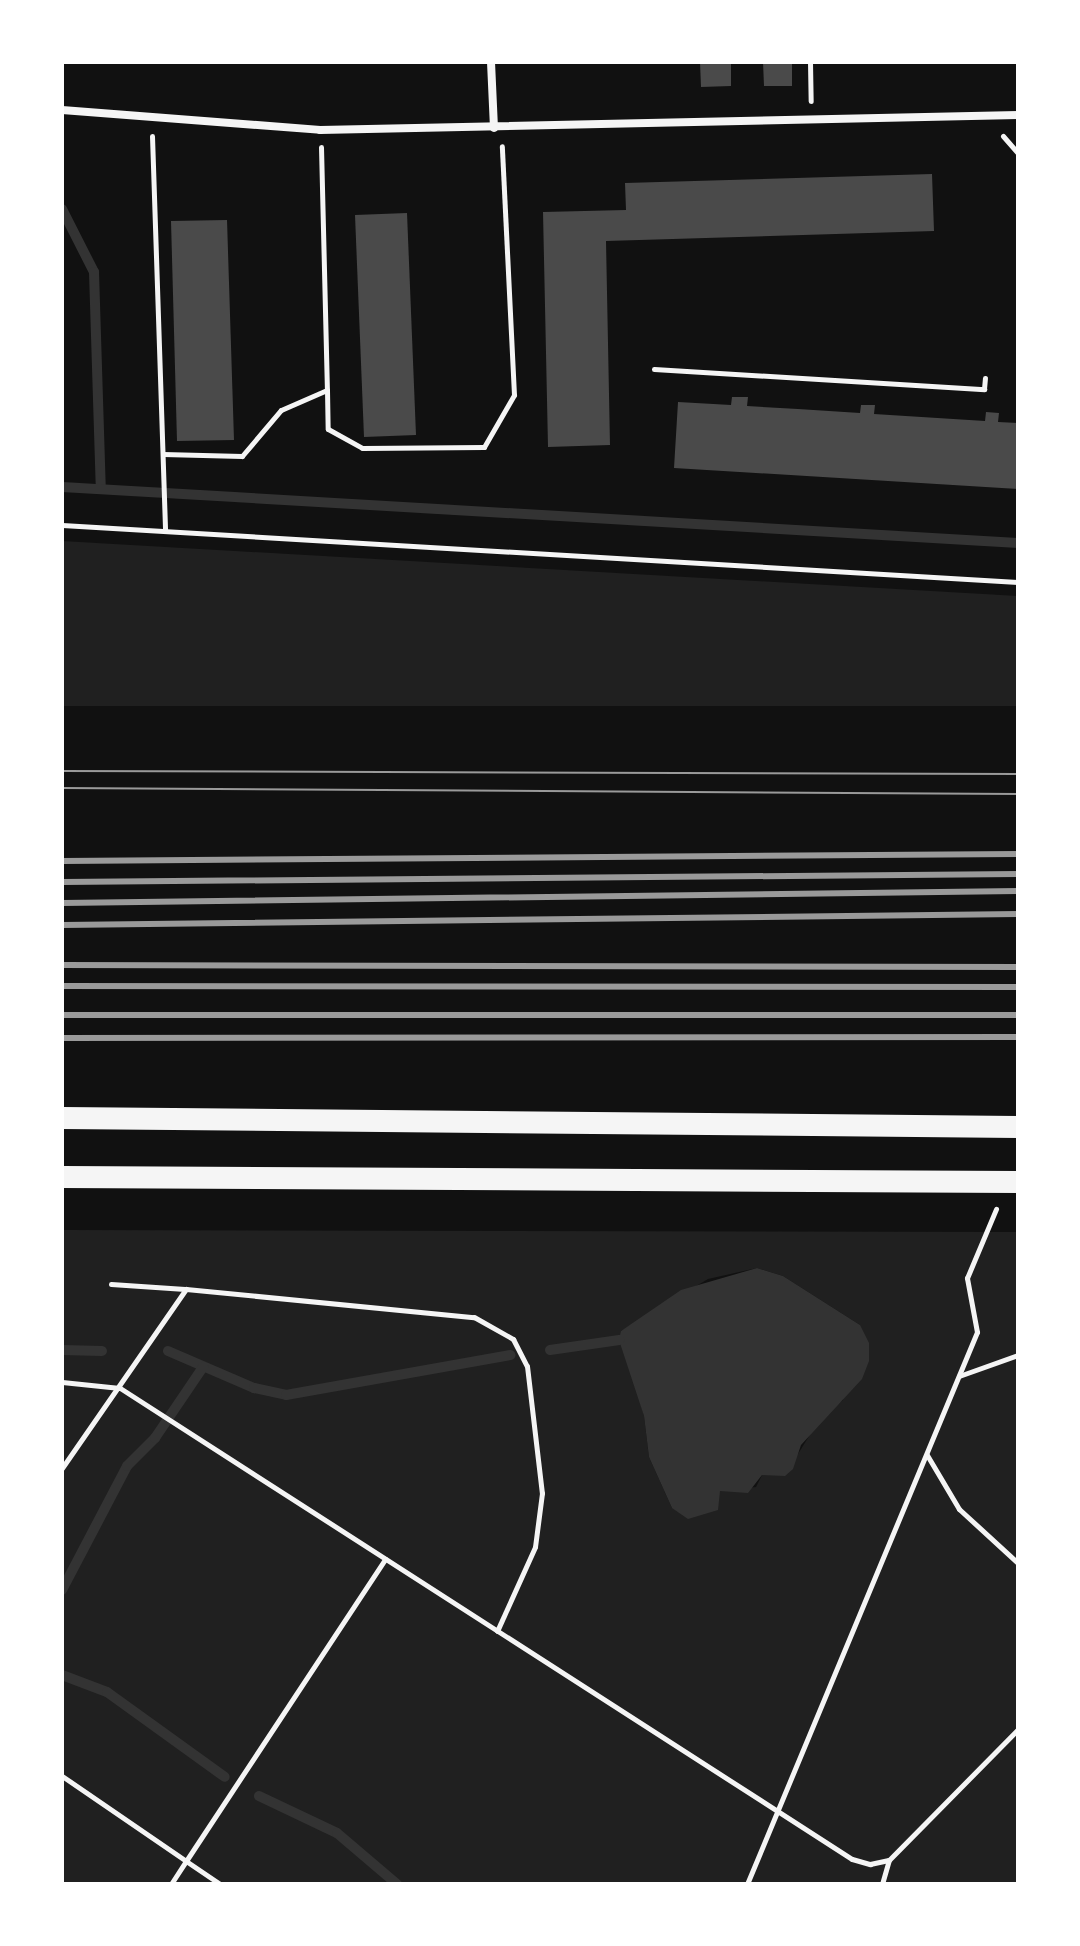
<!DOCTYPE html>
<style>
body{margin:0}
#map{position:relative;width:1080px;height:1946px;overflow:hidden;background:#111;font-family:Manrope,sans-serif}
div>[style]{position:absolute}
.green>*{inset:0;background:#202020}
.water>*{inset:0;background:#333}
.stream>*{height:10px;margin:-5px;padding:0 5px;transform-origin:5px;border-radius:5px;background:#333}
.building>*{inset:0;background:#4a4a4a}
.path>*{height:5px;margin:-2.5px;padding:0 2.5px;transform-origin:2.5px;border-radius:2.5px;background:#f5f5f5}
.minor>*{height:8px;margin:-4px;padding:0 4px;transform-origin:4px;border-radius:4px;background:#f5f5f5}
.trunk>*{height:22px;margin:-11px;padding:0 11px;transform-origin:11px;border-radius:11px;background:#f5f5f5}
.tram>*{height:2px;margin:-1px;padding:0 1px;transform-origin:1px;border-radius:1px;background:#9a9a9a}
.rail>*{height:6px;margin:-3px;padding:0 3px;transform-origin:3px;border-radius:3px;background:#9a9a9a}
span{translate:-50% -50%;white-space:nowrap;text-align:center;line-height:1.15;-webkit-text-stroke:7px #fff;paint-order:stroke}
.frame{position:absolute;inset:0;border:64px solid #fff;pointer-events:none}
</style>
<div id="map">
<div class="green">
<div style="clip-path:polygon(62px 541px,1018px 596px,1018px 706px,62px 706px)"></div>
<div style="clip-path:polygon(evenodd,62px 1230px,1018px 1232px,1018px 1884px,62px 1884px,62px 1230px,757px 1268px,783px 1276px,860px 1325px,843px 1400px,819px 1420px,785px 1475px,762px 1475px,756px 1487px,720px 1491px,672px 1508px,649px 1457px,644px 1416px,621px 1331px,708px 1279px,757px 1268px)"></div>
</div>
<div class="water">
<div style="clip-path:polygon(757px 1268px,783px 1276px,860px 1325px,869px 1343px,869px 1361px,862px 1379px,801px 1445px,793px 1469px,785px 1476px,762px 1475px,748px 1493px,720px 1491px,718px 1510px,688px 1519px,672px 1508px,649px 1457px,644px 1416px,619px 1340px,621px 1331px,681px 1290px)"></div>
</div>
<div class="stream">
<div style="left:62px;top:209px;width:71px;rotate:63.1deg"></div>
<div style="left:94px;top:272px;width:217px;rotate:88.2deg"></div>
<div style="left:62px;top:487px;width:958px;rotate:3.35deg"></div>
<div style="left:62px;top:1350px;width:40px;rotate:1.4deg"></div>
<div style="left:550px;top:1350px;width:70px;rotate:-8.2deg"></div>
<div style="left:168px;top:1351px;width:94px;rotate:23.3deg"></div>
<div style="left:254px;top:1388px;width:33px;rotate:12deg"></div>
<div style="left:286px;top:1395px;width:228px;rotate:-10.1deg"></div>
<div style="left:62px;top:1590px;width:140px;rotate:-62.3deg"></div>
<div style="left:127px;top:1466px;width:40px;rotate:-45deg"></div>
<div style="left:155px;top:1438px;width:86px;rotate:-55.9deg"></div>
<div style="left:62px;top:1675px;width:48px;rotate:20.7deg"></div>
<div style="left:107px;top:1692px;width:145px;rotate:35.8deg"></div>
<div style="left:259px;top:1796px;width:86px;rotate:25.4deg"></div>
<div style="left:337px;top:1833px;width:79px;rotate:40.4deg"></div>
</div>
<div class="building">
<div style="clip-path:polygon(700px 62px,731px 62px,731px 86px,701px 87px)"></div>
<div style="clip-path:polygon(763px 62px,792px 62px,792px 86px,764px 86px)"></div>
<div style="clip-path:polygon(932px 174px,934px 231px,606px 241px,610px 445px,548px 447px,543px 212px,626px 210px,625px 183px)"></div>
<div style="clip-path:polygon(407px 213px,416px 435px,364px 437px,355px 215px)"></div>
<div style="clip-path:polygon(227px 220px,234px 440px,177px 441px,171px 221px)"></div>
<div style="clip-path:polygon(732px 397px,748px 397px,747px 406px,798px 409px,860px 413px,861px 405px,875px 405px,874px 414px,985px 421px,986px 412px,999px 413px,998px 422px,1018px 423px,1018px 489px,674px 468px,678px 402px,731px 405px)"></div>
</div>
<div class="path">
<div style="left:810px;top:62px;width:39px;rotate:89deg"></div>
<div style="left:152px;top:136px;width:395px;rotate:88.1deg"></div>
<div style="left:1003px;top:136px;width:23px;rotate:49deg"></div>
<div style="left:321px;top:147px;width:243px;rotate:88.6deg"></div>
<div style="left:654px;top:369px;width:331px;rotate:3.5deg"></div>
<div style="left:984px;top:389px;width:11px;rotate:-85deg"></div>
<div style="left:163px;top:454px;width:79px;rotate:1.5deg"></div>
<div style="left:242px;top:456px;width:60px;rotate:-49.7deg"></div>
<div style="left:281px;top:410px;width:50px;rotate:-23.5deg"></div>
<div style="left:327px;top:390px;width:39px;rotate:89deg"></div>
<div style="left:328px;top:429px;width:39px;rotate:29deg"></div>
<div style="left:362px;top:448px;width:122px;rotate:-0.5deg"></div>
<div style="left:484px;top:447px;width:60px;rotate:-60deg"></div>
<div style="left:514px;top:395px;width:249px;rotate:-92.8deg"></div>
<div style="left:62px;top:525px;width:958px;rotate:3.41deg"></div>
<div style="left:111px;top:1284px;width:74px;rotate:3.9deg"></div>
<div style="left:959px;top:1376px;width:63px;rotate:-19.6deg"></div>
<div style="left:62px;top:1382px;width:58px;rotate:5.9deg"></div>
<div style="left:120px;top:1388px;width:870px;rotate:32.76deg"></div>
<div style="left:852px;top:1859px;width:19px;rotate:16deg"></div>
<div style="left:870px;top:1864px;width:19px;rotate:-12deg"></div>
<div style="left:889px;top:1860px;width:184px;rotate:-45.4deg"></div>
<div style="left:927px;top:1455px;width:63px;rotate:59.3deg"></div>
<div style="left:959px;top:1509px;width:80px;rotate:42.5deg"></div>
<div style="left:62px;top:1468px;width:218px;rotate:-55.3deg"></div>
<div style="left:186px;top:1289px;width:289px;rotate:5.6deg"></div>
<div style="left:474px;top:1317px;width:45px;rotate:29.4deg"></div>
<div style="left:513px;top:1339px;width:30px;rotate:63deg"></div>
<div style="left:527px;top:1366px;width:128px;rotate:83.3deg"></div>
<div style="left:542px;top:1493px;width:54px;rotate:97.4deg"></div>
<div style="left:535px;top:1547px;width:92px;rotate:114.3deg"></div>
<div style="left:62px;top:1776px;width:150px;rotate:34.4deg"></div>
<div style="left:186px;top:1861px;width:362px;rotate:-56.6deg"></div>
<div style="left:171px;top:1884px;width:27px;rotate:-57deg"></div>
<div style="left:186px;top:1861px;width:41px;rotate:34.1deg"></div>
<div style="left:747px;top:1884px;width:598px;rotate:-67.38deg"></div>
<div style="left:977px;top:1332px;width:55px;rotate:-100.5deg"></div>
<div style="left:967px;top:1278px;width:75px;rotate:-67.2deg"></div>
<div style="left:882px;top:1884px;width:25px;rotate:-74deg"></div>
</div>
<div class="minor">
<div style="left:491px;top:62px;width:66px;rotate:87.4deg"></div>
<div style="left:62px;top:110px;width:259px;rotate:4.4deg"></div>
<div style="left:320px;top:130px;width:698px;rotate:-1.23deg"></div>
</div>
<div class="trunk">
<div style="left:62px;top:1118px;width:956px;rotate:0.54deg"></div>
<div style="left:62px;top:1177px;width:956px;rotate:0.3deg"></div>
</div>
<div class="tram">
<div style="left:62px;top:771px;width:956px;rotate:0.18deg"></div>
<div style="left:62px;top:788px;width:956px;rotate:0.36deg"></div>
</div>
<div class="rail">
<div style="left:62px;top:861px;width:956px;rotate:-0.42deg"></div>
<div style="left:62px;top:882px;width:956px;rotate:-0.48deg"></div>
<div style="left:62px;top:903px;width:956px;rotate:-0.72deg"></div>
<div style="left:62px;top:925px;width:956px;rotate:-0.66deg"></div>
<div style="left:62px;top:965px;width:956px;rotate:0.12deg"></div>
<div style="left:62px;top:986px;width:956px;rotate:0.06deg"></div>
<div style="left:62px;top:1015px;width:956px"></div>
<div style="left:62px;top:1038px;width:956px;rotate:-0.06deg"></div>
</div>
<div class="frame"></div>
</div>
